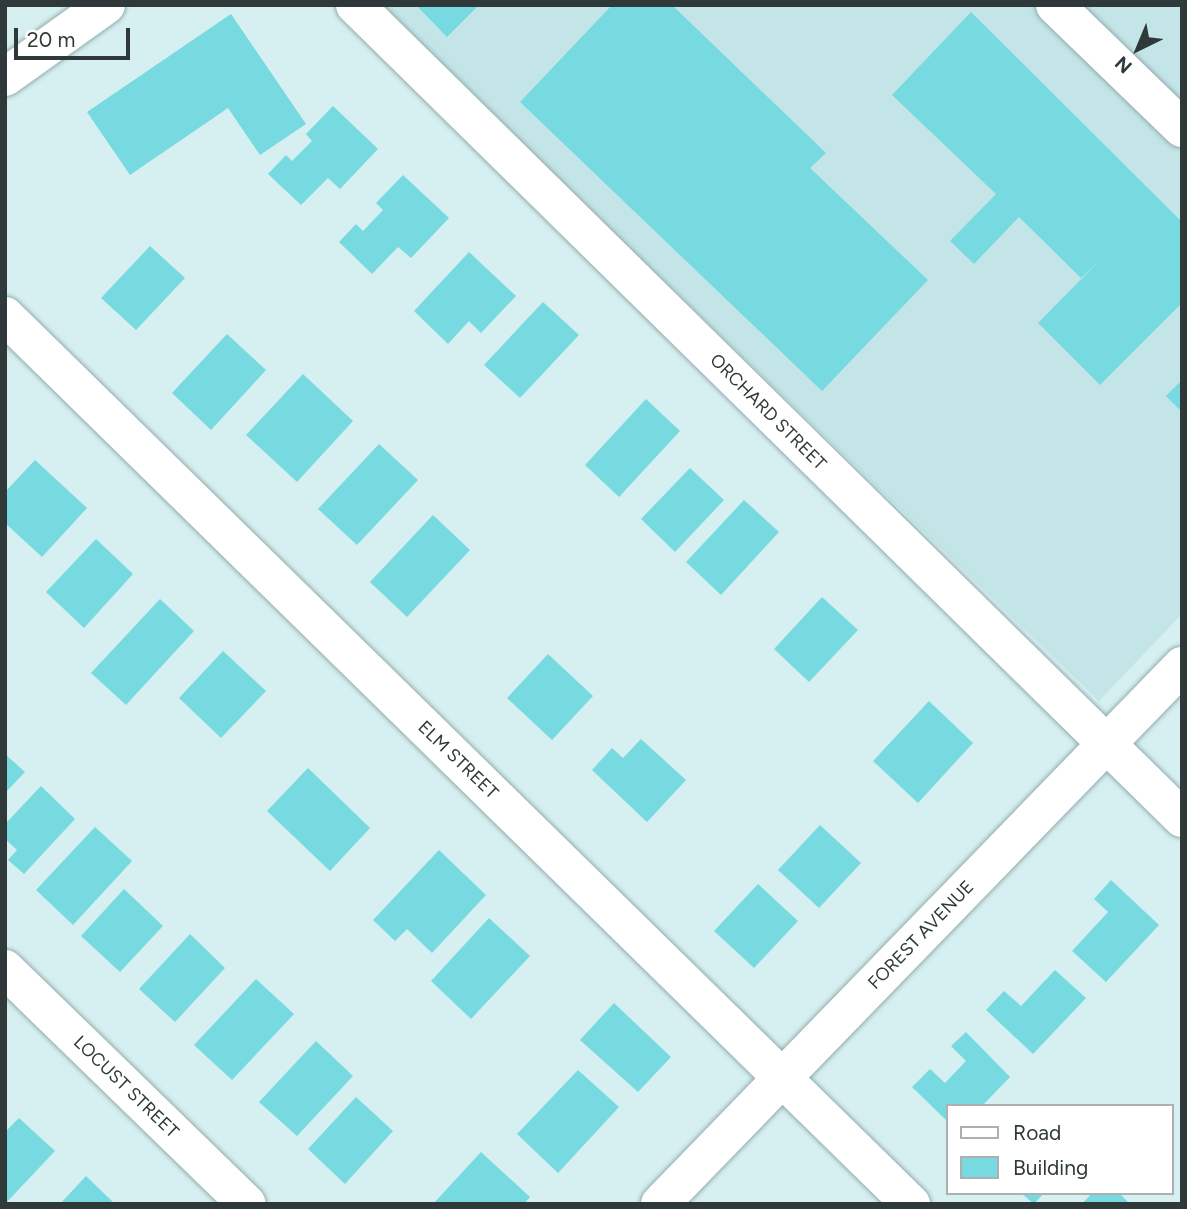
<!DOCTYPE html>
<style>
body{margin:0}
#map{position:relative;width:1187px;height:1209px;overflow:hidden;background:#d6f0f1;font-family:Figtree,sans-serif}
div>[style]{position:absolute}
.built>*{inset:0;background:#c3e5e7}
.building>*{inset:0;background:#76dae0}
.roads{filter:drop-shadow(0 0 2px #94acad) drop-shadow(0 0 2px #94acad)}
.street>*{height:38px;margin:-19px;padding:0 19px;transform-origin:19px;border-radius:19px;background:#fff}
.primary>*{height:38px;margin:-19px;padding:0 19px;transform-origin:19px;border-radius:19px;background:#fff}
span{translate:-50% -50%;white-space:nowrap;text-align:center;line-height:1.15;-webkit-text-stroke:5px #fff;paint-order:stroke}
.street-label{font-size:18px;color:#2f393a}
.frame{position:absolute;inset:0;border:7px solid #2f393a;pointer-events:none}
.legend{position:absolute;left:946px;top:1104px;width:228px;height:91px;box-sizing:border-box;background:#fff;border:2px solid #acb0b0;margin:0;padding:9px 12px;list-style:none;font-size:21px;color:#2f393a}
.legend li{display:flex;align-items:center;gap:14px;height:35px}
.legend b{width:35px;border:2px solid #acb0b0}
.north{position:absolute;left:1103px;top:14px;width:70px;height:70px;-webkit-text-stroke:5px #fff;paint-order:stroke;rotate:223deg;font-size:19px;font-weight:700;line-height:28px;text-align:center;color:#2f393a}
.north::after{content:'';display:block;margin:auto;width:24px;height:32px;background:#2f393a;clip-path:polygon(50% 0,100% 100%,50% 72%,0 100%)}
.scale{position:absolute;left:14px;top:28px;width:116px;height:32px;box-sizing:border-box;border:4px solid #2f393a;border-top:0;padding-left:9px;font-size:21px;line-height:24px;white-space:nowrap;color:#2f393a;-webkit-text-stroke:5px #fff;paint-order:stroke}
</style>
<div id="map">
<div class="built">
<div style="clip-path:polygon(378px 5px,1182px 5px,1182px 614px,1099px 701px)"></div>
</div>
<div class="building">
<div style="clip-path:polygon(416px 5px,479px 5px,447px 37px)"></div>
<div style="clip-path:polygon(612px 5px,672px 5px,826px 153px,810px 168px,928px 280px,822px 391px,520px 102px)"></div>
<div style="clip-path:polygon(971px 12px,1182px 222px,1182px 303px,1100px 385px,1038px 323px,1100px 260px,1081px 278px,1019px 217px,974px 264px,950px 241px,996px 194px,892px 95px)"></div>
<div style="clip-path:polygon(231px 14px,306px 124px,260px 155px,228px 108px,130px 175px,87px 112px)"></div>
<div style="clip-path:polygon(333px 106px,378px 149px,340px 189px,328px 178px,301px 205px,268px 174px,286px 155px,292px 161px,312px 141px,306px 134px)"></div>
<div style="clip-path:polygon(403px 175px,449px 218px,411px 258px,398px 247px,372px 274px,339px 242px,356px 224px,363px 231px,383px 210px,376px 203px)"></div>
<div style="clip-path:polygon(150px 246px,185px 278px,136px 330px,101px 298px)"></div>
<div style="clip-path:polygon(469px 252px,516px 296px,481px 333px,469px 321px,448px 344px,414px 311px)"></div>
<div style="clip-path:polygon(543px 302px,579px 335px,520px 398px,484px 365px)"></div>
<div style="clip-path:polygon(227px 334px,266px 370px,211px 430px,172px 393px)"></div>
<div style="clip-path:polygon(303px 374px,353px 421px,297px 482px,246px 435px)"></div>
<div style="clip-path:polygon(1182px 380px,1182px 412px,1166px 396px)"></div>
<div style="clip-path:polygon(646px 399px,680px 431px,619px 497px,585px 465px)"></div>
<div style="clip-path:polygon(379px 444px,418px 480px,357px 545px,318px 509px)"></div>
<div style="clip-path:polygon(35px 460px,87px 508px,42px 557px,5px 523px,5px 492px)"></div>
<div style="clip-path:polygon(690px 468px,724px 500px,675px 552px,641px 519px)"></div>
<div style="clip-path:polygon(744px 500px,779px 532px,721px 595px,686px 562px)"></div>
<div style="clip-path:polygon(433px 515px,470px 550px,407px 617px,370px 582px)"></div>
<div style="clip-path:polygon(96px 539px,133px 574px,84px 628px,46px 592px)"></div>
<div style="clip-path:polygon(822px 597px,858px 630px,809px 682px,774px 649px)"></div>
<div style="clip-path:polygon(160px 599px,194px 631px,126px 705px,91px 673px)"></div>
<div style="clip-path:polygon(223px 651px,266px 691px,221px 738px,179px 698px)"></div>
<div style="clip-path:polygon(548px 654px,593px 696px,552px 740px,507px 698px)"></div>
<div style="clip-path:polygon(929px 701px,973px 743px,918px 803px,873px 761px)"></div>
<div style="clip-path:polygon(641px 739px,686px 780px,647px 822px,592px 770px,612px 748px,623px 758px)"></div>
<div style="clip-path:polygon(5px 754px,25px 772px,5px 793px)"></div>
<div style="clip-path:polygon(308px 768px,370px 828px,330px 871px,267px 811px)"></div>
<div style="clip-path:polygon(41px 786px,75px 819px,24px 874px,8px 860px,17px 850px,5px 839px,5px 824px)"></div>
<div style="clip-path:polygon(820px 825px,861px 863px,819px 908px,778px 870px)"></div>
<div style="clip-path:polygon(95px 827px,132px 861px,73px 925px,36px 890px)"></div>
<div style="clip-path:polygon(439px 850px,486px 895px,432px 953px,407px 929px,395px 941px,373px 920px)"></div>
<div style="clip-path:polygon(1111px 880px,1159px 925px,1106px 982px,1072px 951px,1108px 912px,1094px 899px)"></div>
<div style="clip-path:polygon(758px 884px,798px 921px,754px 968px,714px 931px)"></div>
<div style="clip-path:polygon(124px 889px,163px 926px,120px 972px,81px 936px)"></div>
<div style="clip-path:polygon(489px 918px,530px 956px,471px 1019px,431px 981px)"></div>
<div style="clip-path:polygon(190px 934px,225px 968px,175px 1022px,139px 989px)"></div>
<div style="clip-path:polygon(1055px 970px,1086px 998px,1033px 1054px,986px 1010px,1004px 991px,1021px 1006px)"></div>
<div style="clip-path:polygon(256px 979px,294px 1014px,232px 1080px,194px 1045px)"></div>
<div style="clip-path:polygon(614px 1003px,671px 1057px,638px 1092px,580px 1040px)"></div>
<div style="clip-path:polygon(966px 1032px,1010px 1077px,982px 1106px,947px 1106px,947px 1121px,912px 1087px,930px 1069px,945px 1083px,966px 1061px,951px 1046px)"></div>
<div style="clip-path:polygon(316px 1041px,353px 1076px,297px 1136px,259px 1102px)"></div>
<div style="clip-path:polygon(578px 1070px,619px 1107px,558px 1173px,517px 1134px)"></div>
<div style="clip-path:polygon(356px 1097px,393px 1131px,345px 1184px,308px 1149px)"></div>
<div style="clip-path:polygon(19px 1118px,55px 1151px,5px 1204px,5px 1132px)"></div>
<div style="clip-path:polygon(481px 1152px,530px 1197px,524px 1204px,433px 1204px)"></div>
<div style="clip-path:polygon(86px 1176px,115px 1204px,60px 1204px)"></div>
<div style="clip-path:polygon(1021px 1193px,1044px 1193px,1034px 1204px)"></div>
<div style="clip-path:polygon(1092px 1193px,1119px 1193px,1130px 1204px,1082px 1204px)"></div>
</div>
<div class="roads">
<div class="street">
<div style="left:355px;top:5px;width:1160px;rotate:44.51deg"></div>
<div style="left:5px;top:316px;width:1269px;rotate:44.43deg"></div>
<div style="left:5px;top:969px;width:337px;rotate:44.2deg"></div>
<div style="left:660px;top:1204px;width:750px;rotate:-45.86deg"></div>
</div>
<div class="primary">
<div style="left:1055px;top:5px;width:177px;rotate:44.1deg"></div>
<div style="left:5px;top:77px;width:124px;rotate:-35.5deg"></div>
</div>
</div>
<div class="street-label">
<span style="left:768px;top:412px;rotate:45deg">ORCHARD STREET</span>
<span style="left:458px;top:760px;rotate:44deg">ELM STREET</span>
<span style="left:921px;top:935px;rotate:-46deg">FOREST AVENUE</span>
<span style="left:126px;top:1087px;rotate:44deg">LOCUST STREET</span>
</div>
<div class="frame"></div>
<ul class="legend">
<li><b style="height:9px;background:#fff"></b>Road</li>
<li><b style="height:19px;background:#76dae0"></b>Building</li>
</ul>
<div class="north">N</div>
<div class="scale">20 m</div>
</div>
